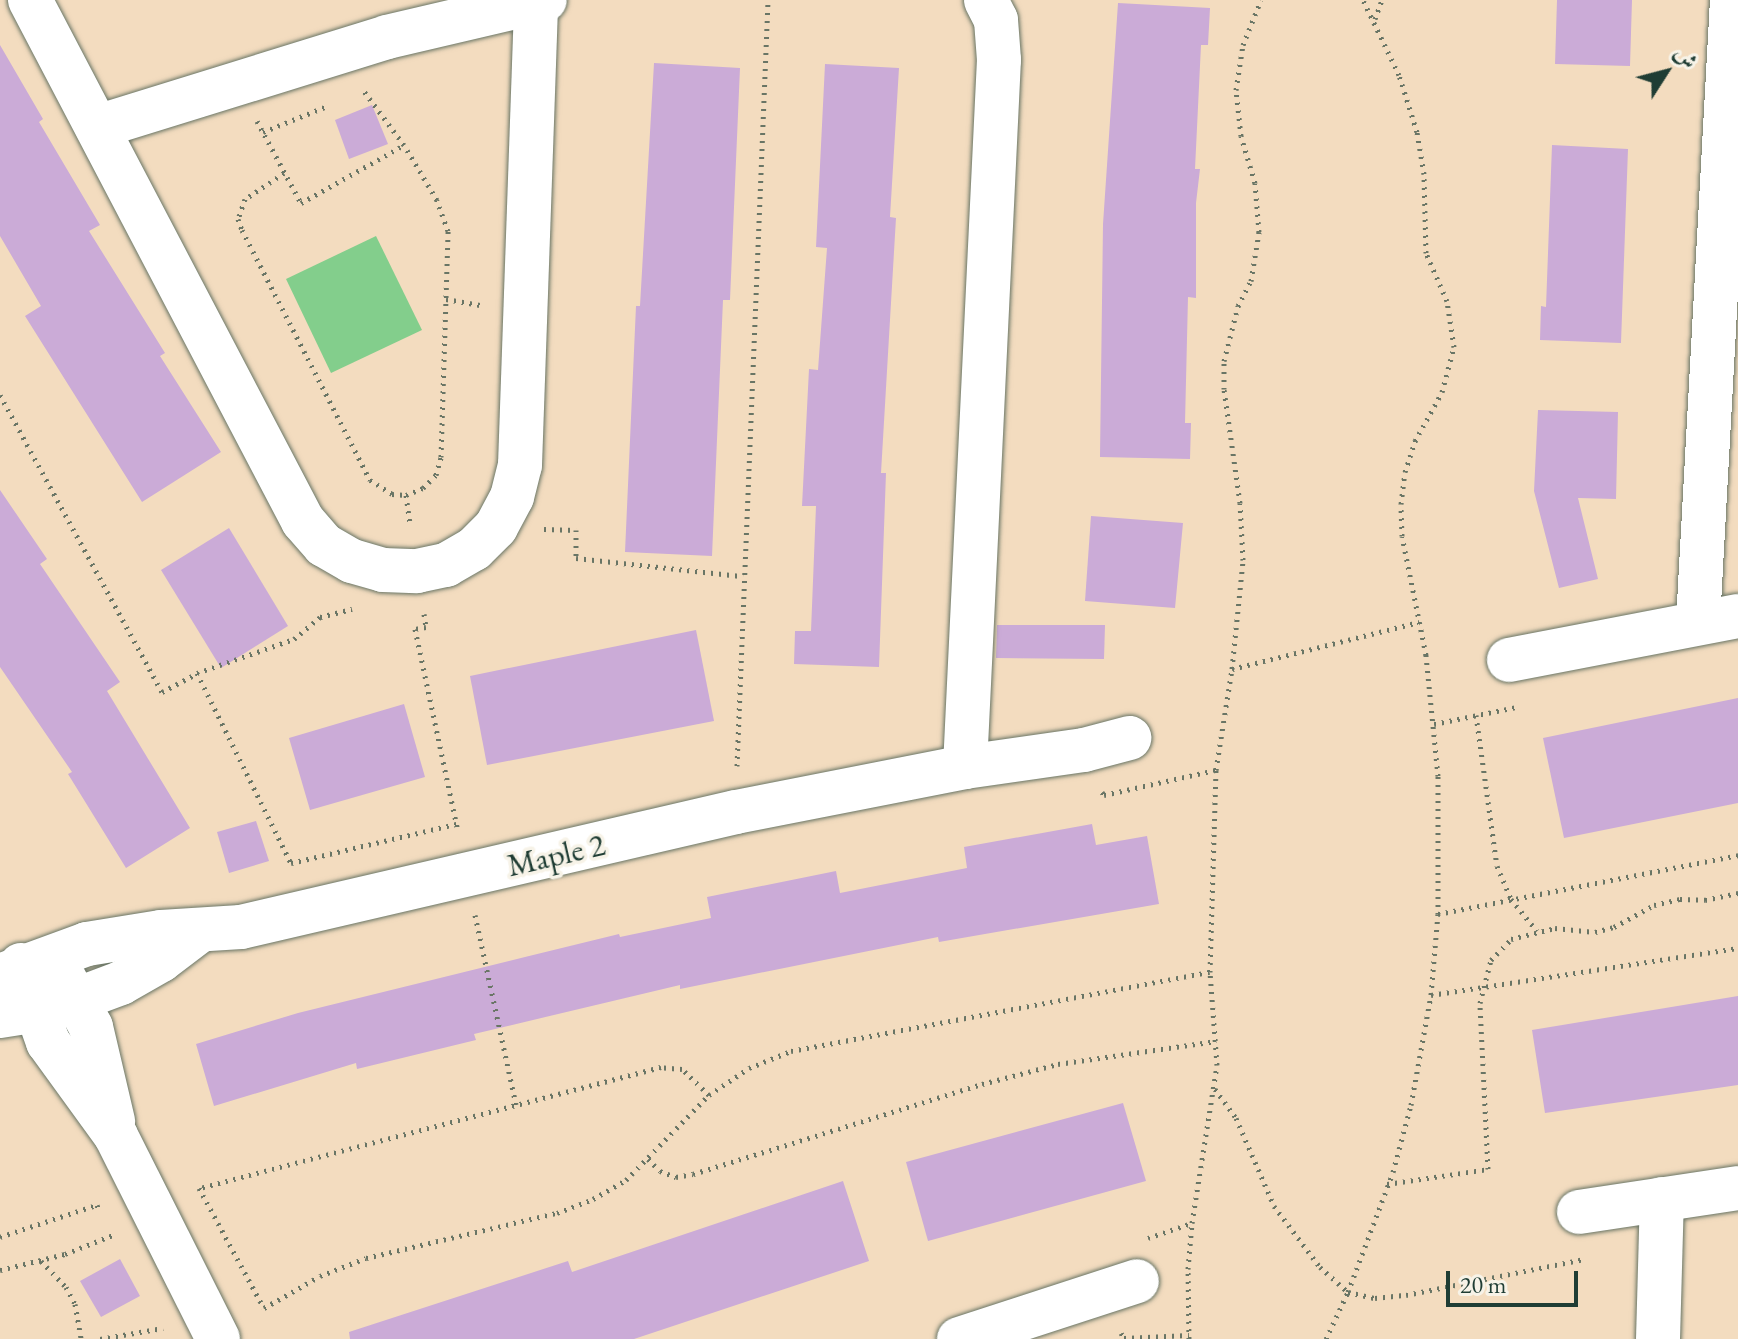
<!DOCTYPE html>
<meta charset="utf-8">
<style>
body{margin:0}
#map{position:relative;width:1738px;height:1339px;overflow:hidden;background:#f3dcbf;font-family:"EB Garamond",Amiri,serif}
div>[style]{position:absolute}
.green>*{inset:0;background:#83ce8c}
.building>*{inset:0;background:#cbabd7}
.path>*{height:5px;margin-top:-2.5px;transform-origin:0;background:repeating-linear-gradient(90deg,#697565 0 2px,transparent 0 8px)}
.roads{filter:drop-shadow(0 0 2px #697565) drop-shadow(0 0 2px #697565)}
.minor>*{height:44px;margin:-22px;padding:0 22px;transform-origin:22px;border-radius:22px;background:#fff}
span{translate:-50% -50%;white-space:nowrap;text-align:center;line-height:1.15;-webkit-text-stroke:7px #f7f3e8;paint-order:stroke}
.street-label{font-size:32px;color:#1f3d34}
.north{position:absolute;left:1626px;top:32px;width:80px;height:80px;-webkit-text-stroke:6px #f7f3e8;paint-order:stroke;rotate:54deg;font-size:22px;font-weight:700;line-height:32px;text-align:center;color:#1f3d34}
.north::after{content:'';display:block;margin:auto;width:28px;height:36px;background:#1f3d34;clip-path:polygon(50% 0,100% 100%,50% 72%,0 100%)}
.scale{position:absolute;left:1446px;top:1271px;width:132px;height:36px;box-sizing:border-box;border:4px solid #1f3d34;border-top:0;padding-left:10px;font-size:24px;line-height:28px;white-space:nowrap;color:#1f3d34;-webkit-text-stroke:6px #f7f3e8;paint-order:stroke}
</style>
<div id="map">
<div class="green">
<div style="clip-path:polygon(376px 236px,422px 330px,331px 373px,286px 279px)"></div>
</div>
<div class="building">
<div style="clip-path:polygon(1557px 0,1632px 0,1630px 66px,1555px 64px)"></div>
<div style="clip-path:polygon(1118px 3px,1210px 8px,1208px 45px,1201px 45px,1195px 169px,1200px 169px,1196px 203px,1196px 298px,1188px 297px,1185px 423px,1191px 423px,1190px 459px,1100px 457px,1103px 224px)"></div>
<div style="clip-path:polygon(0 45px,43px 119px,39px 122px,100px 225px,89px 231px,165px 353px,160px 356px,221px 452px,142px 502px,25px 316px,41px 306px,0 236px)"></div>
<div style="clip-path:polygon(654px 63px,740px 68px,730px 300px,723px 300px,712px 556px,625px 552px,636px 306px,640px 306px)"></div>
<div style="clip-path:polygon(825px 64px,899px 68px,890px 217px,896px 218px,881px 473px,886px 473px,879px 667px,794px 664px,795px 631px,811px 631px,816px 506px,802px 506px,809px 369px,818px 370px,827px 248px,816px 247px)"></div>
<div style="clip-path:polygon(372px 105px,388px 144px,349px 159px,335px 120px)"></div>
<div style="clip-path:polygon(1552px 145px,1628px 149px,1621px 343px,1540px 340px,1541px 306px,1546px 307px)"></div>
<div style="clip-path:polygon(1538px 410px,1618px 412px,1616px 499px,1578px 498px,1598px 579px,1559px 588px,1534px 491px)"></div>
<div style="clip-path:polygon(0 490px,47px 559px,40px 564px,120px 682px,107px 691px,190px 828px,126px 868px,68px 774px,72px 772px,0 667px)"></div>
<div style="clip-path:polygon(1091px 516px,1183px 523px,1175px 608px,1085px 601px)"></div>
<div style="clip-path:polygon(229px 528px,288px 626px,221px 668px,161px 570px)"></div>
<div style="clip-path:polygon(997px 625px,1105px 625px,1104px 659px,996px 658px)"></div>
<div style="clip-path:polygon(696px 630px,714px 721px,487px 765px,470px 676px)"></div>
<div style="clip-path:polygon(1738px 698px,1738px 803px,1564px 838px,1543px 738px)"></div>
<div style="clip-path:polygon(404px 704px,425px 777px,310px 810px,289px 738px)"></div>
<div style="clip-path:polygon(256px 821px,269px 861px,229px 873px,217px 832px)"></div>
<div style="clip-path:polygon(1092px 824px,1096px 845px,1147px 836px,1159px 904px,939px 942px,938px 937px,680px 989px,680px 985px,474px 1034px,476px 1040px,357px 1069px,356px 1063px,214px 1106px,196px 1044px,298px 1013px,525px 957px,619px 934px,620px 937px,711px 918px,707px 897px,836px 871px,840px 893px,967px 868px,964px 847px)"></div>
<div style="clip-path:polygon(1738px 996px,1738px 1085px,1545px 1113px,1532px 1030px)"></div>
<div style="clip-path:polygon(1123px 1103px,1146px 1181px,928px 1241px,906px 1162px)"></div>
<div style="clip-path:polygon(843px 1181px,869px 1261px,634px 1339px,350px 1339px,349px 1332px,568px 1261px,572px 1272px)"></div>
<div style="clip-path:polygon(120px 1259px,140px 1296px,101px 1317px,80px 1281px)"></div>
</div>
<div class="path">
<div style="left:1375px;top:19px;width:20px;rotate:-70deg"></div>
<div style="left:257px;top:121px;width:93px;rotate:61.8deg"></div>
<div style="left:301px;top:203px;width:118px;rotate:-29.4deg"></div>
<div style="left:263px;top:132px;width:67px;rotate:-22deg"></div>
<div style="left:284px;top:173px;width:47px;rotate:146.3deg"></div>
<div style="left:245px;top:199px;width:21px;rotate:109deg"></div>
<div style="left:238px;top:219px;width:12px;rotate:70deg"></div>
<div style="left:242px;top:230px;width:281px;rotate:62.9deg"></div>
<div style="left:370px;top:480px;width:26px;rotate:32deg"></div>
<div style="left:392px;top:494px;width:14px;rotate:4deg"></div>
<div style="left:406px;top:495px;width:18px;rotate:-22deg"></div>
<div style="left:423px;top:488px;width:18px;rotate:-45deg"></div>
<div style="left:436px;top:475px;width:19px;rotate:-74deg"></div>
<div style="left:441px;top:457px;width:226px;rotate:-88.2deg"></div>
<div style="left:448px;top:231px;width:33px;rotate:-110deg"></div>
<div style="left:437px;top:200px;width:64px;rotate:-121deg"></div>
<div style="left:404px;top:145px;width:67px;rotate:-126.5deg"></div>
<div style="left:446px;top:299px;width:36px;rotate:10deg"></div>
<div style="left:0;top:395px;width:338px;rotate:61.4deg"></div>
<div style="left:162px;top:692px;width:40px;rotate:-28deg"></div>
<div style="left:197px;top:673px;width:103px;rotate:-19.3deg"></div>
<div style="left:294px;top:639px;width:34px;rotate:-40deg"></div>
<div style="left:320px;top:617px;width:33px;rotate:-14deg"></div>
<div style="left:406px;top:495px;width:30px;rotate:82deg"></div>
<div style="left:544px;top:529px;width:32px;rotate:2deg"></div>
<div style="left:576px;top:530px;width:28px;rotate:90deg"></div>
<div style="left:576px;top:558px;width:168px;rotate:6.2deg"></div>
<div style="left:424px;top:614px;width:13px;rotate:81deg"></div>
<div style="left:426px;top:627px;width:11px;rotate:170deg"></div>
<div style="left:415px;top:629px;width:207px;rotate:78deg"></div>
<div style="left:1232px;top:669px;width:193px;rotate:-14.1deg"></div>
<div style="left:197px;top:673px;width:212px;rotate:63.7deg"></div>
<div style="left:291px;top:863px;width:170px;rotate:-13.3deg"></div>
<div style="left:1476px;top:715px;width:152px;rotate:82.1deg"></div>
<div style="left:1497px;top:866px;width:36px;rotate:67deg"></div>
<div style="left:1511px;top:899px;width:41px;rotate:50.9deg"></div>
<div style="left:1434px;top:724px;width:85px;rotate:-11.6deg"></div>
<div style="left:737px;top:766px;width:767px;rotate:-87.68deg"></div>
<div style="left:1102px;top:792px;width:4px;rotate:56deg"></div>
<div style="left:1104px;top:795px;width:115px;rotate:-12.6deg"></div>
<div style="left:1438px;top:914px;width:306px;rotate:-11.1deg"></div>
<div style="left:475px;top:915px;width:194px;rotate:77.8deg"></div>
<div style="left:1431px;top:995px;width:311px;rotate:-8.7deg"></div>
<div style="left:1215px;top:1089px;width:36px;rotate:54deg"></div>
<div style="left:1236px;top:1118px;width:96px;rotate:66.6deg"></div>
<div style="left:1274px;top:1206px;width:76px;rotate:53deg"></div>
<div style="left:1320px;top:1267px;width:38px;rotate:42deg"></div>
<div style="left:1348px;top:1292px;width:28px;rotate:13deg"></div>
<div style="left:1375px;top:1298px;width:31px;rotate:-6deg"></div>
<div style="left:1406px;top:1295px;width:182px;rotate:-11.4deg"></div>
<div style="left:709px;top:1095px;width:37px;rotate:-136deg"></div>
<div style="left:682px;top:1069px;width:21px;rotate:-175deg"></div>
<div style="left:661px;top:1067px;width:478px;rotate:165.3deg"></div>
<div style="left:199px;top:1188px;width:136px;rotate:61.6deg"></div>
<div style="left:264px;top:1308px;width:64px;rotate:-29.7deg"></div>
<div style="left:320px;top:1276px;width:49px;rotate:-21.4deg"></div>
<div style="left:366px;top:1258px;width:196px;rotate:-13.3deg"></div>
<div style="left:557px;top:1213px;width:39px;rotate:-21deg"></div>
<div style="left:593px;top:1199px;width:38px;rotate:-30deg"></div>
<div style="left:626px;top:1180px;width:119px;rotate:-45.7deg"></div>
<div style="left:709px;top:1095px;width:48px;rotate:-34deg"></div>
<div style="left:749px;top:1068px;width:45px;rotate:-22deg"></div>
<div style="left:791px;top:1051px;width:426px;rotate:-10.7deg"></div>
<div style="left:648px;top:1159px;width:17px;rotate:45deg"></div>
<div style="left:660px;top:1171px;width:17px;rotate:21deg"></div>
<div style="left:676px;top:1177px;width:17px;rotate:-10deg"></div>
<div style="left:693px;top:1174px;width:303px;rotate:-17.3deg"></div>
<div style="left:982px;top:1084px;width:79px;rotate:-14.7deg"></div>
<div style="left:1058px;top:1064px;width:160px;rotate:-8.3deg"></div>
<div style="left:1387px;top:1184px;width:102px;rotate:-8.4deg"></div>
<div style="left:1488px;top:1169px;width:166px;rotate:-92.8deg"></div>
<div style="left:1480px;top:1003px;width:44px;rotate:-75.7deg"></div>
<div style="left:1491px;top:960px;width:29px;rotate:-46deg"></div>
<div style="left:1511px;top:939px;width:45px;rotate:-14deg"></div>
<div style="left:1555px;top:928px;width:40px;rotate:5.7deg"></div>
<div style="left:1595px;top:932px;width:20px;rotate:-15deg"></div>
<div style="left:1614px;top:927px;width:46px;rotate:-28.8deg"></div>
<div style="left:1654px;top:905px;width:27px;rotate:-13deg"></div>
<div style="left:1680px;top:899px;width:25px;rotate:2deg"></div>
<div style="left:1705px;top:900px;width:34px;rotate:-12deg"></div>
<div style="left:0;top:1237px;width:102px;rotate:-18.3deg"></div>
<div style="left:97px;top:1205px;width:5px;rotate:68deg"></div>
<div style="left:1148px;top:1238px;width:46px;rotate:-18.8deg"></div>
<div style="left:41px;top:1261px;width:36px;rotate:46deg"></div>
<div style="left:66px;top:1287px;width:19px;rotate:62deg"></div>
<div style="left:75px;top:1304px;width:36px;rotate:80deg"></div>
<div style="left:0;top:1270px;width:67px;rotate:-13.8deg"></div>
<div style="left:65px;top:1254px;width:52px;rotate:-21.6deg"></div>
<div style="left:1121px;top:1333px;width:6px;rotate:59deg"></div>
<div style="left:1124px;top:1338px;width:65px;rotate:-2.6deg"></div>
<div style="left:100px;top:1339px;width:64px;rotate:-9.9deg"></div>
<div style="left:1189px;top:1339px;width:70px;rotate:-90.8deg"></div>
<div style="left:1188px;top:1269px;width:46px;rotate:-85deg"></div>
<div style="left:1192px;top:1223px;width:160px;rotate:-81deg"></div>
<div style="left:1217px;top:1065px;width:93px;rotate:-94.3deg"></div>
<div style="left:1210px;top:972px;width:202px;rotate:-88.3deg"></div>
<div style="left:1216px;top:770px;width:102px;rotate:-81deg"></div>
<div style="left:1232px;top:669px;width:110px;rotate:-84.2deg"></div>
<div style="left:1243px;top:560px;width:57px;rotate:-93deg"></div>
<div style="left:1240px;top:503px;width:115px;rotate:-98deg"></div>
<div style="left:1224px;top:389px;width:28px;rotate:-90deg"></div>
<div style="left:1224px;top:361px;width:57px;rotate:-75.7deg"></div>
<div style="left:1238px;top:306px;width:28px;rotate:-63deg"></div>
<div style="left:1251px;top:281px;width:50px;rotate:-80.7deg"></div>
<div style="left:1259px;top:232px;width:49px;rotate:-94.7deg"></div>
<div style="left:1255px;top:183px;width:49px;rotate:-106.6deg"></div>
<div style="left:1241px;top:136px;width:46px;rotate:-96.2deg"></div>
<div style="left:1236px;top:90px;width:46px;rotate:-81.2deg"></div>
<div style="left:1243px;top:45px;width:48px;rotate:-68.2deg"></div>
<div style="left:1326px;top:1339px;width:52px;rotate:-64.9deg"></div>
<div style="left:1348px;top:1292px;width:128px;rotate:-69.4deg"></div>
<div style="left:1393px;top:1172px;width:69px;rotate:-75deg"></div>
<div style="left:1411px;top:1105px;width:112px;rotate:-79.7deg"></div>
<div style="left:1431px;top:995px;width:81px;rotate:-85.1deg"></div>
<div style="left:1438px;top:914px;width:138px;rotate:-90deg"></div>
<div style="left:1438px;top:776px;width:122px;rotate:-95.7deg"></div>
<div style="left:1426px;top:655px;width:121px;rotate:-101.4deg"></div>
<div style="left:1402px;top:536px;width:32px;rotate:-92deg"></div>
<div style="left:1401px;top:504px;width:32px;rotate:-83deg"></div>
<div style="left:1405px;top:472px;width:33px;rotate:-72deg"></div>
<div style="left:1415px;top:441px;width:56px;rotate:-61.1deg"></div>
<div style="left:1442px;top:392px;width:47px;rotate:-75.1deg"></div>
<div style="left:1454px;top:347px;width:47px;rotate:-98.7deg"></div>
<div style="left:1447px;top:301px;width:52px;rotate:-113.6deg"></div>
<div style="left:1426px;top:253px;width:79px;rotate:-91.5deg"></div>
<div style="left:1424px;top:174px;width:43px;rotate:-99.5deg"></div>
<div style="left:1417px;top:132px;width:60px;rotate:-107.5deg"></div>
<div style="left:1399px;top:75px;width:83px;rotate:-115.6deg"></div>
</div>
<div class="roads">
<div class="minor">
<div style="left:30px;top:0;width:588px;rotate:62.35deg"></div>
<div style="left:303px;top:521px;width:32px;rotate:49deg"></div>
<div style="left:324px;top:545px;width:32px;rotate:30deg"></div>
<div style="left:352px;top:561px;width:32px;rotate:16deg"></div>
<div style="left:383px;top:570px;width:34px;rotate:2deg"></div>
<div style="left:417px;top:571px;width:30px;rotate:-12deg"></div>
<div style="left:446px;top:565px;width:32px;rotate:-30deg"></div>
<div style="left:474px;top:549px;width:31px;rotate:-45deg"></div>
<div style="left:496px;top:527px;width:34px;rotate:-62deg"></div>
<div style="left:512px;top:497px;width:33px;rotate:-76deg"></div>
<div style="left:520px;top:465px;width:463px;rotate:-88deg"></div>
<div style="left:97px;top:127px;width:304px;rotate:-17.2deg"></div>
<div style="left:387px;top:37px;width:162px;rotate:-13.2deg"></div>
<div style="left:1698px;top:622px;width:623px;rotate:-86.87deg"></div>
<div style="left:1509px;top:660px;width:233px;rotate:-10.9deg"></div>
<div style="left:965px;top:767px;width:708px;rotate:-87.25deg"></div>
<div style="left:999px;top:60px;width:40px;rotate:-94.3deg"></div>
<div style="left:996px;top:20px;width:22px;rotate:-117deg"></div>
<div style="left:21px;top:965px;width:82px;rotate:70.7deg"></div>
<div style="left:48px;top:1042px;width:116px;rotate:54.1deg"></div>
<div style="left:116px;top:1136px;width:227px;rotate:63.3deg"></div>
<div style="left:0;top:976px;width:93px;rotate:-20.2deg"></div>
<div style="left:87px;top:944px;width:75px;rotate:-9.2deg"></div>
<div style="left:161px;top:932px;width:80px;rotate:-3.6deg"></div>
<div style="left:241px;top:927px;width:508px;rotate:-13.08deg"></div>
<div style="left:736px;top:812px;width:233px;rotate:-11.1deg"></div>
<div style="left:965px;top:767px;width:120px;rotate:-8.1deg"></div>
<div style="left:1084px;top:750px;width:47px;rotate:-14.9deg"></div>
<div style="left:63px;top:976px;width:58px;rotate:61.2deg"></div>
<div style="left:91px;top:1027px;width:97px;rotate:76.8deg"></div>
<div style="left:0;top:1016px;width:58px;rotate:-9deg"></div>
<div style="left:57px;top:1007px;width:68px;rotate:-20.6deg"></div>
<div style="left:121px;top:983px;width:46px;rotate:-29.9deg"></div>
<div style="left:161px;top:960px;width:48px;rotate:-37.3deg"></div>
<div style="left:1579px;top:1212px;width:161px;rotate:-8.6deg"></div>
<div style="left:959px;top:1339px;width:187px;rotate:-18deg"></div>
<div style="left:1658px;top:1339px;width:140px;rotate:-88.4deg"></div>
</div>
</div>
<div class="street-label">
<span style="left:556px;top:855px;rotate:-13deg">Maple 2</span>
</div>
<div class="north">ش</div>
<div class="scale">20 m</div>
</div>
